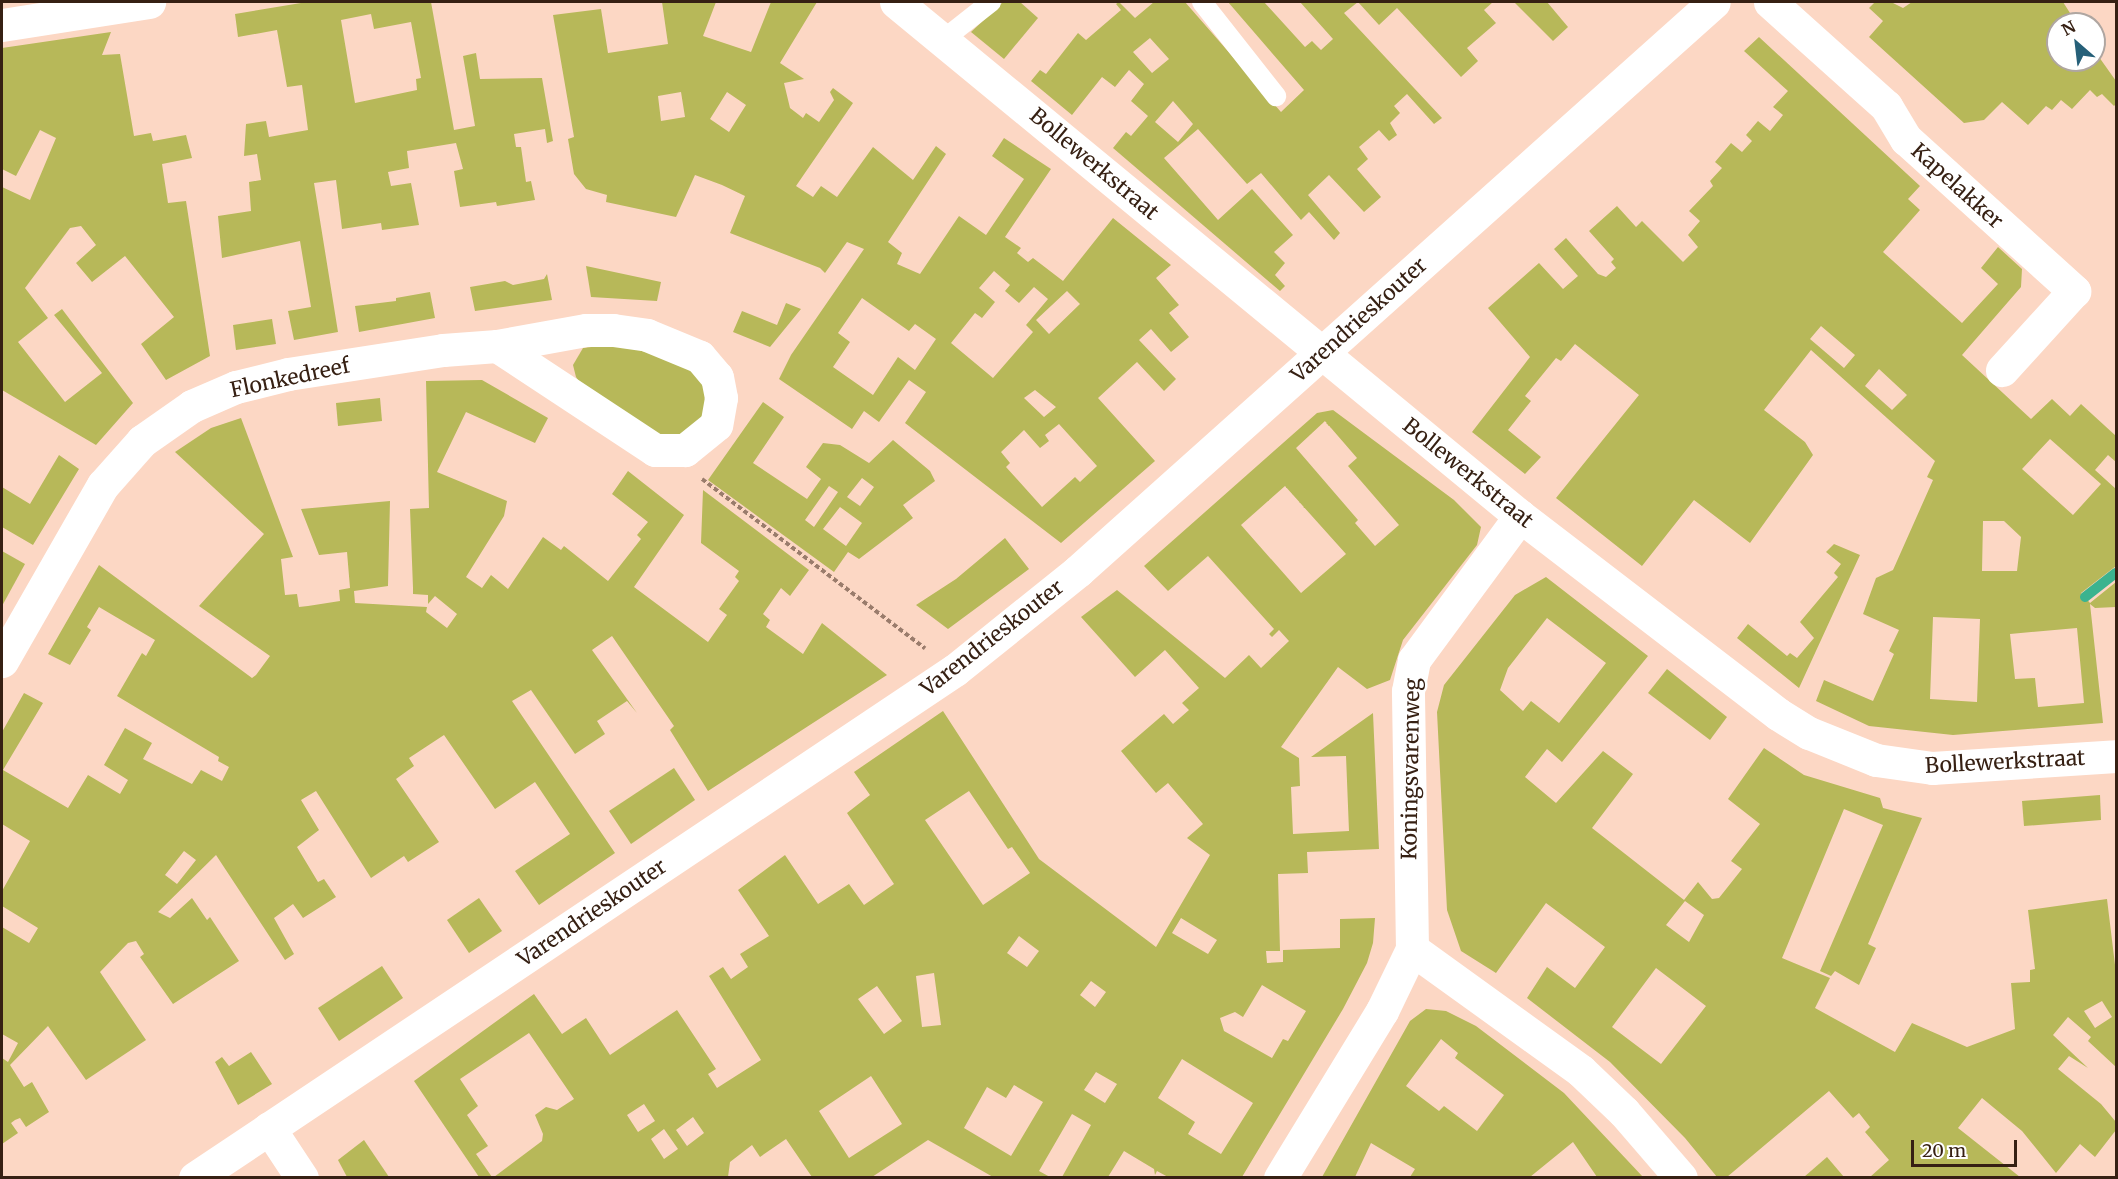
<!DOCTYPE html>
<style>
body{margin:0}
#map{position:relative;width:2118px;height:1179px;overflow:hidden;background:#fcd7c4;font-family:Merriweather,serif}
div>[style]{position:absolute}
.green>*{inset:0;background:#b7b859}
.stream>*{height:10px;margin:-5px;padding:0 5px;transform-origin:5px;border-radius:5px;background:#3bb38f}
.path>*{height:4px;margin-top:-2px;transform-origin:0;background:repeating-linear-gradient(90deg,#9a7c6c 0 4.5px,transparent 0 7.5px)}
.service>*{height:20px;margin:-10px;padding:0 10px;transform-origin:10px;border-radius:10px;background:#fff}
.minor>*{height:33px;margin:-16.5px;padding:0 16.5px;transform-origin:16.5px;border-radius:16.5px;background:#fff}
.tertiary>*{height:33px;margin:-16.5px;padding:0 16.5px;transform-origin:16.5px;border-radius:16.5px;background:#fff}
span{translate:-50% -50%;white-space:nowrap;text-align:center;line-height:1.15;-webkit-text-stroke:5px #fff;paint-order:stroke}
.street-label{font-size:21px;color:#362013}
.frame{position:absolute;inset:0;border:3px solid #362013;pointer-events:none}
.north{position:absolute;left:2046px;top:12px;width:60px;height:60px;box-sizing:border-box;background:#fff;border:2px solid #afa6a1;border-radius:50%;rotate:332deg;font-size:16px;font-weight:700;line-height:24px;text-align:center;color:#362013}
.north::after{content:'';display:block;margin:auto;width:21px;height:27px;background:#266079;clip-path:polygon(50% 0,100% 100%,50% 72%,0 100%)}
.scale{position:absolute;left:1911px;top:1140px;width:106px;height:27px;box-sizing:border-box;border:3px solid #362013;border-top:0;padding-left:8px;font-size:18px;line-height:21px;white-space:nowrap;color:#362013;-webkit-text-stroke:4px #fff;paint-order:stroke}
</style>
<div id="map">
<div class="green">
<div style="clip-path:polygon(evenodd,307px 2px,431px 2px,454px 130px,475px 126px,463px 56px,476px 53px,480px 79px,542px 78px,553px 141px,547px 143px,545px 129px,514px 134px,516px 147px,521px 147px,526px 182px,531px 181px,535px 200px,497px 206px,496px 202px,460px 207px,454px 171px,463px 169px,456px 143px,407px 151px,409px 168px,388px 172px,391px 186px,411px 183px,419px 225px,382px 230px,381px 223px,342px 229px,336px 180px,314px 183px,338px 332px,294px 340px,288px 311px,311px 307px,300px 241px,222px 258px,218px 216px,251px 211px,249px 182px,261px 180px,257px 154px,244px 156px,246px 124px,266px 121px,269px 137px,308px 130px,302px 85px,287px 87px,277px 30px,238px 37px,235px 14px,307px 2px,371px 14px,374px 29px,411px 22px,421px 78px,416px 79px,417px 90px,355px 103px,341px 20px,371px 14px)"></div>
<div style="clip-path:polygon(evenodd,662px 2px,716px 2px,703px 36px,751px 52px,771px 2px,817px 2px,780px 63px,804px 79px,784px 83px,790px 108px,803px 118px,806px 113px,819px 122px,834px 100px,830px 92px,833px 88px,853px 103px,796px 186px,813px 197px,821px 186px,837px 197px,873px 147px,913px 180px,936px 146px,946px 154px,888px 242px,902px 253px,897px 264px,920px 274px,959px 216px,986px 235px,1024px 179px,992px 156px,1004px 138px,1051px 169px,1005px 237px,1021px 248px,1017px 253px,1028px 262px,1033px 258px,1063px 281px,1113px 218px,1171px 265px,1156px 278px,1179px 305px,1169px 313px,1189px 337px,1171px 352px,1151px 329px,1139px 340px,1176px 379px,1164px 391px,1137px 362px,1098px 398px,1155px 461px,1061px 543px,905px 423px,926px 392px,909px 380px,879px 422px,864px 411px,852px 429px,779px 379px,791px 355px,864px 249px,847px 242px,825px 273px,820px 268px,730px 233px,745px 196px,722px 185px,695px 175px,676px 217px,606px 202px,607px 195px,586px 189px,574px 174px,568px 139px,574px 137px,553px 15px,601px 9px,608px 53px,668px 44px,662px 2px,681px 92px,685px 117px,661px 121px,658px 96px,681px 92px,662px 2px,727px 92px,746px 105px,729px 132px,710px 119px,727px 92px,662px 2px,994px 271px,1010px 285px,1005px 291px,1019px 303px,1034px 287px,1048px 299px,1026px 325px,1033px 332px,993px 378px,951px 343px,975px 313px,982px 318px,995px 302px,979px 288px,994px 271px,662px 2px,1067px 291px,1080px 304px,1049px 334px,1036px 320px,1067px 291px,662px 2px,862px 298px,909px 331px,915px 324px,936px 339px,915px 370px,898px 357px,873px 395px,833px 367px,850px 342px,838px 333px,862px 298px,662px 2px,1035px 390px,1056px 407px,1044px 417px,1024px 398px,1035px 390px,662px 2px,1059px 424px,1097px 466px,1080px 482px,1075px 477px,1042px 507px,1006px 467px,1010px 463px,1001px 452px,1024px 430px,1040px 448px,1049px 441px,1045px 435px,1059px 424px)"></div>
<div style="clip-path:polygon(1003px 2px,1020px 2px,1038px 18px,1004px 59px,971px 32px)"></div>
<div style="clip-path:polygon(evenodd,1119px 2px,1135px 18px,1154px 2px,1185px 2px,1281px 112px,1304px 90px,1228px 2px,1264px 2px,1305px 47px,1312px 41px,1321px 50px,1333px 39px,1300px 2px,1493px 2px,1484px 10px,1496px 23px,1467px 48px,1478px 61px,1461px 77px,1397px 8px,1379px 25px,1358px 2px,1344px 13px,1442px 118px,1434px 124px,1407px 94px,1394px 106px,1400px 113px,1390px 123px,1397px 135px,1389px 141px,1379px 130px,1359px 147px,1368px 159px,1357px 169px,1381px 197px,1364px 212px,1329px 175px,1308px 195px,1340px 233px,1334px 240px,1309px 212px,1301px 220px,1261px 173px,1247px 184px,1198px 129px,1164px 158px,1218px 220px,1252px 189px,1293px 235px,1274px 252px,1285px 263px,1275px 275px,1285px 286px,1280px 291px,1113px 148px,1126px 132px,1131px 136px,1148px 116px,1131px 101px,1144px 84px,1129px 70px,1115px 87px,1102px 77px,1072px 115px,1031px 81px,1040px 70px,1046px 74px,1078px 33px,1086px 40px,1121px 10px,1116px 4px,1119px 2px,1150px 38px,1169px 59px,1152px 73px,1133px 52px,1150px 38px,1119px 2px,1173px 101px,1193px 124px,1178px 142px,1155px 122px,1173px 101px)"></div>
<div style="clip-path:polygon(1514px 2px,1547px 2px,1568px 27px,1553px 41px)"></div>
<div style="clip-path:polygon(1875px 2px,1891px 2px,1903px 8px,1912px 2px,2063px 2px,2077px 24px,2058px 24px,2058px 60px,2094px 60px,2094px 50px,2116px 81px,2116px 104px,2114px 106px,2102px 94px,2097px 97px,2090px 90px,2072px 109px,2061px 100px,2052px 110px,2046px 106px,2028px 125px,2002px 102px,1984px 120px,1964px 123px,1869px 37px,1883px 21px,1869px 8px)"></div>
<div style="clip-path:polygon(111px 32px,102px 55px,120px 54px,134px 136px,151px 133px,153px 141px,186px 135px,192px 158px,162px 164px,168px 203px,186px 201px,210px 356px,166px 380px,141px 344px,174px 317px,125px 256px,92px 282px,76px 263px,96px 245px,81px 226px,70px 228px,25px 288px,48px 318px,18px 342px,65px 402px,102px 373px,54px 315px,62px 309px,133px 403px,96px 445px,2px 390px,2px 187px,30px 200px,56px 138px,40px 130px,16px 176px,2px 169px,2px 48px)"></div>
<div style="clip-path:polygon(evenodd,1759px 37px,1920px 186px,1908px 199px,1920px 210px,1883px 252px,1962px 323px,1998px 284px,1981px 268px,1998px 247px,2022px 269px,2021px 287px,1962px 355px,2031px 419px,2052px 399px,2070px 416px,2081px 404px,2116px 436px,2116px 462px,2108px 455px,2095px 470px,2116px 489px,2116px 566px,2081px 593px,2090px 603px,2116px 582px,2116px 607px,2095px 608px,2090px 604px,2103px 723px,1953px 735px,1869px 726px,1816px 701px,1824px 680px,1873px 701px,1894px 654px,1889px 651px,1899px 630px,1863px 614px,1876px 578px,1893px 570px,1933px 480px,1927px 477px,1935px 461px,1811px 350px,1764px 410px,1805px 442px,1813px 455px,1750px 543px,1694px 500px,1642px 566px,1556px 498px,1639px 395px,1575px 344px,1561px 361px,1556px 358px,1525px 396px,1531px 401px,1508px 430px,1541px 457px,1525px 474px,1472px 432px,1530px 357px,1488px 308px,1539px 263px,1563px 289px,1578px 276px,1554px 249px,1566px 238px,1598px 274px,1606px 277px,1616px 268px,1611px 262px,1614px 259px,1589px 231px,1617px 206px,1636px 227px,1642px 221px,1683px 262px,1698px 247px,1688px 235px,1700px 221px,1689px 211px,1713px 186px,1710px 181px,1722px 168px,1715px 162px,1731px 143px,1742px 152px,1752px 141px,1746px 135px,1758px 121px,1770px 131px,1783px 115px,1773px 107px,1788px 91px,1744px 51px,1759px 37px,1821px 326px,1855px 355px,1844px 368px,1810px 339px,1821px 326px,1759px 37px,1879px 369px,1907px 395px,1892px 410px,1865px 386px,1879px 369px,1759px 37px,2050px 439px,2101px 484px,2073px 515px,2022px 469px,2050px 439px,1759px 37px,1983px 521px,2004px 521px,2021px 537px,2017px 571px,1982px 571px,1983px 521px,1759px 37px,1933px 617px,1980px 619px,1977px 702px,1930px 699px,1933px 617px,1759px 37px,2077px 628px,2084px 703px,2038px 707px,2035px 678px,2015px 679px,2010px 634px,2077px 628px)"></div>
<div style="clip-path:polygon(586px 266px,661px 282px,657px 301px,591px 297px)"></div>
<div style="clip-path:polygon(547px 274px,552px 300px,475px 311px,470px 287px,505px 281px,513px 285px,544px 279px)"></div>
<div style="clip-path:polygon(430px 292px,435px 318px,359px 332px,355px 306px,396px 301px,396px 298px)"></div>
<div style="clip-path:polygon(786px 303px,801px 309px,770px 347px,733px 332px,742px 311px,777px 325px)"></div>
<div style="clip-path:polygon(272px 319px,276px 344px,236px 350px,233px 325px)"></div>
<div style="clip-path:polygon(625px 343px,690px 364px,706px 387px,706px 416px,689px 434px,661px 438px,582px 386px,576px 377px,573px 365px,583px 348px)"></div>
<div style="clip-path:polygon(evenodd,482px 380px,548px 418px,535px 443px,466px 412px,437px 472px,507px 501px,504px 516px,466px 577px,482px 588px,491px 575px,508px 589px,543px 537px,561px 550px,564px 546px,608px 581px,641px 539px,637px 535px,648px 522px,612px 494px,628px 471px,684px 515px,634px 587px,708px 642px,727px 615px,719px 609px,739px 581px,735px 577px,739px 571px,701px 543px,703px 490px,809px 570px,790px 596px,781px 588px,763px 614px,770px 620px,766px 627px,803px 654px,822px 623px,887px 675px,708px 791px,670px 730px,674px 726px,612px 636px,592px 650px,637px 713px,627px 701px,597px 721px,605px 734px,575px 754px,531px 690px,512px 701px,615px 853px,539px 905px,515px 871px,570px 834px,535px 782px,495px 809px,444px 735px,409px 758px,414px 766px,396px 779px,439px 842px,408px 862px,404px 856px,371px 878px,316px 791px,301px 800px,319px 830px,297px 847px,318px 882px,324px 879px,336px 897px,303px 918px,293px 904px,274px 918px,294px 954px,285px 960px,216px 855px,158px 912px,170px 918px,192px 898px,207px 920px,210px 917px,239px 961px,173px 1004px,140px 957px,144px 954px,136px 941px,128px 943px,100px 972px,146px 1040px,86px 1080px,48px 1026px,10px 1065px,24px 1087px,32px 1082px,49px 1112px,26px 1127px,20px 1118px,15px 1120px,11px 1123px,18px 1133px,2px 1144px,2px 1058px,8px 1062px,18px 1043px,2px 1034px,2px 927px,29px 943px,38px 928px,2px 906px,2px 891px,30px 841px,2px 824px,2px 732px,24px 693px,43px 703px,3px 770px,68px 808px,88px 775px,120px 794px,128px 780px,104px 765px,125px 728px,152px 743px,143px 759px,192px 784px,201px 770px,222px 781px,229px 767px,218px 761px,219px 757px,117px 696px,142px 653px,146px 656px,155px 640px,99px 607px,87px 627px,91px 630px,70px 665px,48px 654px,99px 565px,252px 678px,256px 675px,270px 656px,199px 606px,264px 534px,175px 452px,211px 428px,241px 418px,293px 557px,281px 559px,285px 595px,297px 594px,299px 607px,308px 606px,340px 601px,339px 590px,350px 588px,347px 552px,319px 555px,301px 509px,390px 501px,388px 586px,354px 591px,355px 603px,427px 607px,426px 612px,447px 628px,457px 614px,435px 596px,428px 604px,428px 595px,413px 594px,413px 588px,410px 509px,429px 508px,426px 381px,482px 380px,184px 851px,196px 860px,177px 884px,165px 875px,184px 851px)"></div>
<div style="clip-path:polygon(380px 398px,382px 421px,338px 426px,336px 403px)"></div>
<div style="clip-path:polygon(evenodd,763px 402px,784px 417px,753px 463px,807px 499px,821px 479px,806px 467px,823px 443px,840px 445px,869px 463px,893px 440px,930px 471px,935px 481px,903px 505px,913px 518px,859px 559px,848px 552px,834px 572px,708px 480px,763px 402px,862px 478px,874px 487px,860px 506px,847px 497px,862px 478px,763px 402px,829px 486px,838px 492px,814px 527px,805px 520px,829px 486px,763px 402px,840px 507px,862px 523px,846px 546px,823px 529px,840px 507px)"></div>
<div style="clip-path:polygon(evenodd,1333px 410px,1454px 500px,1481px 527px,1477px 545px,1403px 640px,1390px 680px,1367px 689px,1338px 667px,1281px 747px,1299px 758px,1300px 786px,1291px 787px,1293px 834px,1349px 831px,1346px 756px,1311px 757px,1373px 713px,1379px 849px,1307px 852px,1308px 873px,1278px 874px,1280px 951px,1266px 951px,1267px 963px,1283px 962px,1283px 950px,1340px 948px,1340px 919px,1375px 918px,1373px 943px,1367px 963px,1343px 1009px,1242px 1177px,1168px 1177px,1157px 1171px,1155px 1175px,1154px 1169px,1124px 1151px,1108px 1177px,1062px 1177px,1091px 1125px,1072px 1114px,1039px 1171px,1050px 1177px,993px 1177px,928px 1140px,872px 1177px,812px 1177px,786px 1139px,760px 1157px,752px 1145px,730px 1162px,728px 1177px,494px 1177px,542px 1141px,543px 1134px,535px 1115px,546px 1107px,557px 1110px,574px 1099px,529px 1033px,460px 1079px,478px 1106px,467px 1115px,488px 1146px,476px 1154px,492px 1177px,479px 1177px,414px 1081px,534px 994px,562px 1034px,586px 1018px,610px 1055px,677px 1010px,716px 1069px,708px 1074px,717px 1088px,761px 1060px,709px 976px,723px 967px,731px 979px,748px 967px,740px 954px,769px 936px,738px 890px,785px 855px,818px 904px,849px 884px,864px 905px,894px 884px,847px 813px,870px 795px,854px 772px,943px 711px,1039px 859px,1156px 947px,1210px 855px,1187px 838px,1203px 824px,1168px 783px,1156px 793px,1121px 751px,1164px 714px,1173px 724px,1189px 710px,1182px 703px,1199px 688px,1165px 650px,1135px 677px,1081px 617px,1117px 590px,1225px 678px,1249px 655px,1261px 668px,1289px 641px,1279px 630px,1272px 637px,1269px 634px,1274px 629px,1208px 556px,1168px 591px,1144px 566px,1317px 413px,1333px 410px,1325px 421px,1357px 458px,1348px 466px,1399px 525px,1375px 546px,1355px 523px,1358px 520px,1296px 448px,1325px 421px,1333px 410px,1285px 486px,1346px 554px,1301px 593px,1241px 525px,1285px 486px,1333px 410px,969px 791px,1008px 849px,1012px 847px,1030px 873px,983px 905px,925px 820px,969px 791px,1333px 410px,1181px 918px,1217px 940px,1208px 954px,1172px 933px,1181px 918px,1333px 410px,1019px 936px,1039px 951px,1027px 967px,1007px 953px,1019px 936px,1333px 410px,934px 973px,941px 1025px,922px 1027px,916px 976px,934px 973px,1333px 410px,1091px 981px,1106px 992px,1095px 1007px,1080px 995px,1091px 981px,1333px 410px,1262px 985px,1306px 1011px,1288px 1041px,1283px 1039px,1272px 1058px,1224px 1031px,1220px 1018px,1235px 1012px,1243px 1017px,1262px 985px,1333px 410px,877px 986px,902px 1021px,884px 1034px,858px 999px,877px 986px,1333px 410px,1182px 1059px,1253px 1103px,1221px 1154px,1188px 1134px,1195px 1122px,1158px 1098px,1182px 1059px,1333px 410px,1096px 1072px,1117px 1084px,1105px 1103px,1084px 1090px,1096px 1072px,1333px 410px,871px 1076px,902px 1124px,849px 1158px,819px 1111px,871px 1076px,1333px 410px,1014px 1085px,1043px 1102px,1011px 1156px,964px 1128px,987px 1087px,1006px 1098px,1014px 1085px,1333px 410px,644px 1104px,655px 1121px,638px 1132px,627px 1115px,644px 1104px,1333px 410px,693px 1117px,704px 1133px,687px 1146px,676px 1130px,693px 1117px,1333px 410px,664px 1129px,678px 1149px,664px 1159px,651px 1139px,664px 1129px)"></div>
<div style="clip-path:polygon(59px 455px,79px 469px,33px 545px,2px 527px,2px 487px,30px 504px)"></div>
<div style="clip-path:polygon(1005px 538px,1029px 569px,948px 629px,916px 605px,956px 579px)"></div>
<div style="clip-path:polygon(1834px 544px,1860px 555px,1799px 688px,1737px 638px,1748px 624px,1787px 656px,1790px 653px,1797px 658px,1814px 638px,1800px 622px,1838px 577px,1834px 573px,1841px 564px,1826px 552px)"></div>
<div style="clip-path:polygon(2px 551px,25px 564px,2px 606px)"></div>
<div style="clip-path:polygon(evenodd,1546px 577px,1648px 656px,1562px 762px,1547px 749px,1525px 777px,1556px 803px,1603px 751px,1633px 774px,1592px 828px,1684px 900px,1698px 882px,1712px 899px,1719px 898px,1742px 869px,1731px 861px,1760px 824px,1728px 799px,1764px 748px,1804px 775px,1880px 798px,1883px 808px,1922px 818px,1868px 944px,1876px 948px,1859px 985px,1835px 971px,1831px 976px,1820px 971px,1883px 825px,1844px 809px,1782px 958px,1830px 978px,1815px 1008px,1895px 1052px,1912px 1023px,1967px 1047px,2015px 1029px,2011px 983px,2030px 982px,2030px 970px,2035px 969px,2028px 910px,2107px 899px,2116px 973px,2116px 1067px,2088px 1041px,2091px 1037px,2068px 1017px,2053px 1035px,2088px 1068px,2069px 1056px,2058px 1069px,2101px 1104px,2116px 1122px,2116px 1130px,2095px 1157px,2080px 1144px,2056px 1173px,2022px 1131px,1982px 1098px,1958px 1128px,2020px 1177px,1870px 1177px,1889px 1160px,1865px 1132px,1870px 1127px,1859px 1113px,1853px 1118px,1829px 1091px,1727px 1177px,1717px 1177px,1685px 1138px,1610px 1062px,1527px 998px,1547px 967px,1575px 988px,1605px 947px,1546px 903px,1496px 973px,1461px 951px,1447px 910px,1437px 712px,1444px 685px,1515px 595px,1546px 577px,1547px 618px,1606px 663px,1559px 723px,1531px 701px,1523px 711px,1500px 690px,1508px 668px,1547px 618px,1546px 577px,1685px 901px,1704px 915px,1689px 942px,1666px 925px,1685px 901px,1546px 577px,1656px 968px,1706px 1006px,1661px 1064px,1612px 1027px,1656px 968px,1546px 577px,2102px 1001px,2112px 1017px,2095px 1028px,2084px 1011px,2102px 1001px)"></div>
<div style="clip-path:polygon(1667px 669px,1727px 717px,1710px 740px,1648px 693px)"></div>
<div style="clip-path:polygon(674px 768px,695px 800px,631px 844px,609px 811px)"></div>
<div style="clip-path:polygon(2100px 795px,2101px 820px,2024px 826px,2022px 801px)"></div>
<div style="clip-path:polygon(479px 898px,502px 931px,469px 953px,447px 920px)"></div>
<div style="clip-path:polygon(382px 966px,403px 998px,339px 1041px,318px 1008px)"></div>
<div style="clip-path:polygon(evenodd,1426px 1009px,1446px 1011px,1476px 1026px,1564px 1093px,1643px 1177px,1597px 1177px,1573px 1142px,1530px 1177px,1410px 1177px,1415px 1169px,1371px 1143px,1355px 1177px,1322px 1177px,1410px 1021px,1426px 1009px,1441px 1039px,1458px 1053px,1455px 1058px,1504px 1095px,1477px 1131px,1444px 1106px,1439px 1111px,1406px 1086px,1441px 1039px)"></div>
<div style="clip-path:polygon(251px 1052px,272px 1084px,238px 1105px,215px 1062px,222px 1057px,229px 1066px)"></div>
<div style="clip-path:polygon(364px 1140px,389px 1177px,347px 1177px,338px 1160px)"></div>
<div style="clip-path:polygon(1827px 1157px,1844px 1177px,1804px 1177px)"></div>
</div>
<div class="stream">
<div style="left:2085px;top:597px;width:39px;rotate:-38deg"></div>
</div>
<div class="path">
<div style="left:702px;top:479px;width:280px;rotate:37.2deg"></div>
</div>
<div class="service">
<div style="left:1202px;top:2px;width:120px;rotate:51.8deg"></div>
<div style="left:944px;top:39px;width:60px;rotate:-38.2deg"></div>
</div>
<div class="minor">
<div style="left:896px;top:2px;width:808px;rotate:39.48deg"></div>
<div style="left:1520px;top:516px;width:325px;rotate:37.5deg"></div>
<div style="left:1778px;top:714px;width:36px;rotate:32deg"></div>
<div style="left:1809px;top:733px;width:72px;rotate:21.9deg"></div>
<div style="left:1876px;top:760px;width:57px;rotate:8.1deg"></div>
<div style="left:1932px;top:768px;width:184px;rotate:-3.7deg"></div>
<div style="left:1770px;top:2px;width:156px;rotate:41.9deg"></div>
<div style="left:1886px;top:106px;width:39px;rotate:59deg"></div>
<div style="left:1906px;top:139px;width:227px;rotate:42.1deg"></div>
<div style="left:2074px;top:291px;width:107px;rotate:132.3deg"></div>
<div style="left:2px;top:25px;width:149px;rotate:-8.9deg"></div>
<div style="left:2px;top:661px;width:203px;rotate:-60.2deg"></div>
<div style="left:103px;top:485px;width:59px;rotate:-48.4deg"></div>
<div style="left:142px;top:441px;width:61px;rotate:-35deg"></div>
<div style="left:192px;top:406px;width:48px;rotate:-23.4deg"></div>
<div style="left:236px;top:387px;width:54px;rotate:-14deg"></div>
<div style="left:288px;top:374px;width:157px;rotate:-8.8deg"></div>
<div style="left:443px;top:350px;width:54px;rotate:-4.2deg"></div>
<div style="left:497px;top:346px;width:90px;rotate:-10.2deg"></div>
<div style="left:586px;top:330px;width:27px"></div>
<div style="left:613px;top:330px;width:34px;rotate:8deg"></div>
<div style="left:647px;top:335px;width:57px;rotate:22.5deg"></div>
<div style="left:700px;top:357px;width:26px;rotate:50deg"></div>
<div style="left:717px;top:377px;width:21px;rotate:79deg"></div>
<div style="left:721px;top:398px;width:27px;rotate:100deg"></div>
<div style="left:716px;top:425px;width:40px;rotate:141deg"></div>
<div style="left:685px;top:450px;width:30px;rotate:180deg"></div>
<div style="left:655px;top:450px;width:189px;rotate:-146.6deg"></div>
<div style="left:1412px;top:949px;width:208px;rotate:35.8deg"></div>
<div style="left:1581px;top:1071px;width:59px;rotate:43.6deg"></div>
<div style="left:1624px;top:1112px;width:87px;rotate:49.2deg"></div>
<div style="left:269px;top:1128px;width:60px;rotate:56.6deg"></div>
<div style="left:1280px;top:1178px;width:196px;rotate:-58.6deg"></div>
<div style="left:1382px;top:1011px;width:69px;rotate:-64.2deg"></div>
<div style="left:1412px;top:949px;width:258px;rotate:-90.9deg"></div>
<div style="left:1408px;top:691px;width:32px;rotate:-79deg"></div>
<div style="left:1414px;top:660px;width:179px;rotate:-53.6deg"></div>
</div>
<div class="tertiary">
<div style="left:195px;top:1178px;width:914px;rotate:-33.76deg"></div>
<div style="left:955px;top:670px;width:158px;rotate:-38.8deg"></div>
<div style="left:1078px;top:571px;width:853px;rotate:-41.82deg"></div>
</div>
<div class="street-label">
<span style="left:1094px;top:164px;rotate:40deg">Bollewerkstraat</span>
<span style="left:1957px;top:186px;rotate:42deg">Kapelakker</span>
<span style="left:1359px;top:320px;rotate:-42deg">Varendrieskouter</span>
<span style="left:290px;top:378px;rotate:-12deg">Flonkedreef</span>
<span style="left:1468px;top:473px;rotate:39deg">Bollewerkstraat</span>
<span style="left:992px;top:638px;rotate:-38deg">Varendrieskouter</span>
<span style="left:2005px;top:762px;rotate:-3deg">Bollewerkstraat</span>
<span style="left:1411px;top:769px;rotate:-89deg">Koningsvarenweg</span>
<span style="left:592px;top:913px;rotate:-34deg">Varendrieskouter</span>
</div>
<div class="frame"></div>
<div class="north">N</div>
<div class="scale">20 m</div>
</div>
